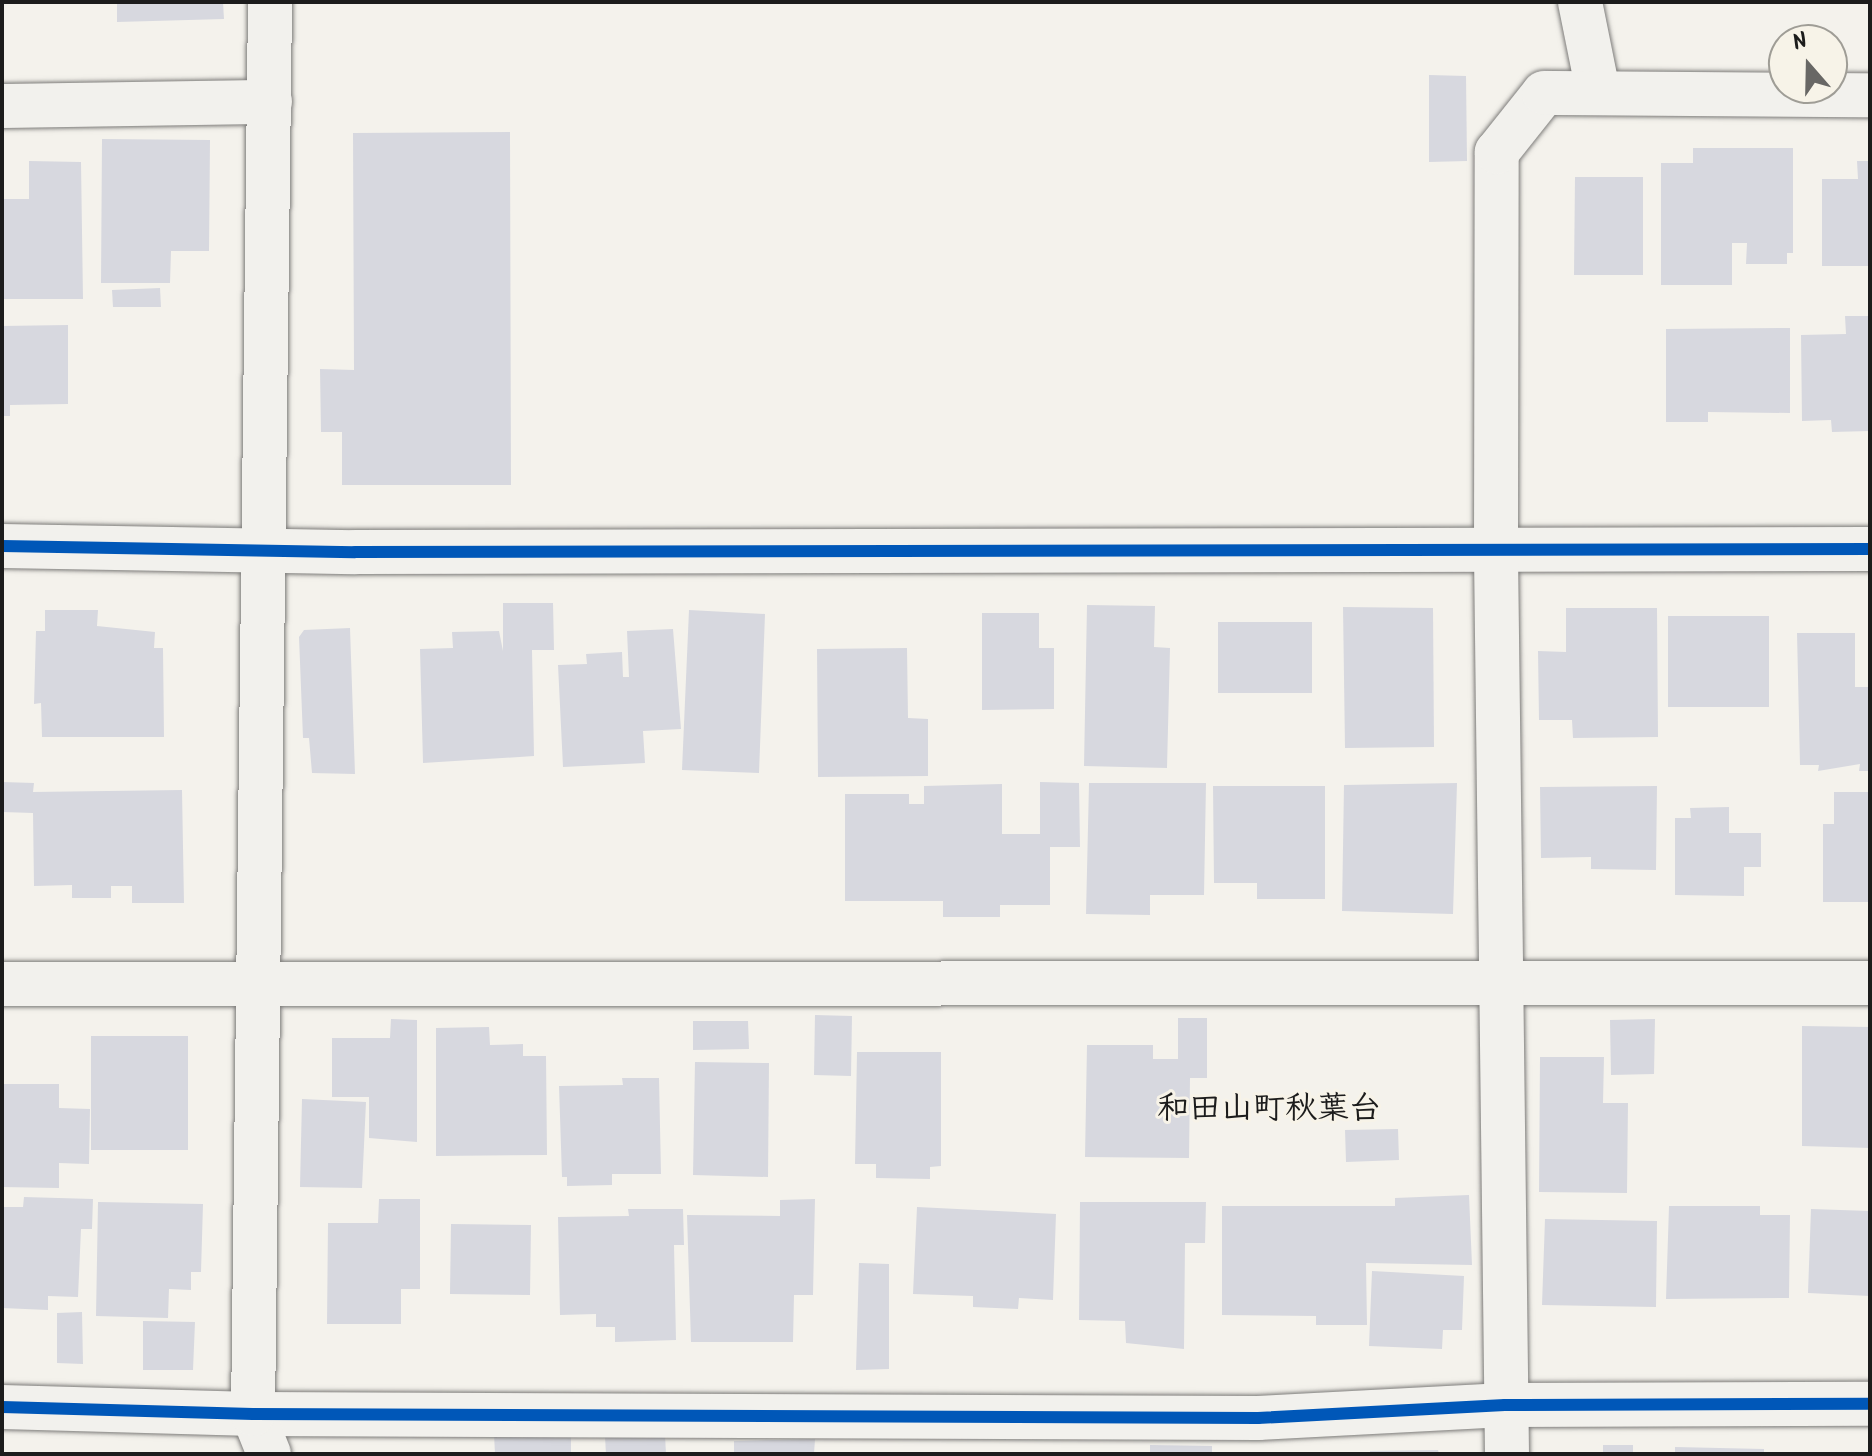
<!DOCTYPE html>
<meta charset="utf-8">
<style>
body{margin:0}
#map{position:relative;width:1872px;height:1456px;overflow:hidden;background:#f4f2ec;font-family:Kalam,"Klee One",sans-serif}
div>[style]{position:absolute}
.building>*{inset:0;background:#d7d8df}
.roads{filter:drop-shadow(0 0 2px #7d7c7a) drop-shadow(0 0 2px #7d7c7a)}
.minor>*{height:44px;margin:-22px;padding:0 22px;transform-origin:22px;border-radius:22px;background:#f2f1ed}
.cycleway>*{height:12px;margin:-6px;padding:0 6px;transform-origin:6px;border-radius:6px;background:#0057b8}
span{translate:-50% -50%;white-space:nowrap;text-align:center;line-height:1.15;-webkit-text-stroke:6px #f7f3e8;paint-order:stroke}
.quarter-label{font-size:32px;color:#1c1c1c;font-weight:700}
.frame{position:absolute;inset:0;border:4px solid #1c1c1c;pointer-events:none}
.north{position:absolute;left:1768px;top:24px;width:80px;height:80px;box-sizing:border-box;background:#f7f3e8;border:2px solid #9f9d96;border-radius:50%;rotate:340deg;font-size:22px;font-weight:700;line-height:32px;text-align:center;color:#1c1c1c}
.north::after{content:'';display:block;margin:auto;width:28px;height:36px;background:#686765;clip-path:polygon(50% 0,100% 100%,50% 72%,0 100%)}
</style>
<div id="map">
<div class="building">
<div style="clip-path:polygon(117px 2px,223px 2px,224px 19px,117px 22px)"></div>
<div style="clip-path:polygon(1429px 75px,1466px 76px,1467px 161px,1429px 162px)"></div>
<div style="clip-path:polygon(510px 132px,511px 485px,342px 485px,342px 432px,321px 432px,320px 369px,354px 370px,353px 133px)"></div>
<div style="clip-path:polygon(102px 139px,210px 140px,209px 251px,171px 251px,170px 283px,101px 283px)"></div>
<div style="clip-path:polygon(1693px 148px,1793px 148px,1793px 253px,1787px 253px,1787px 264px,1746px 264px,1747px 243px,1732px 243px,1732px 285px,1661px 285px,1661px 163px,1693px 163px)"></div>
<div style="clip-path:polygon(29px 161px,81px 162px,83px 299px,2px 299px,2px 199px,29px 199px)"></div>
<div style="clip-path:polygon(1857px 161px,1870px 161px,1870px 266px,1822px 266px,1822px 179px,1858px 179px)"></div>
<div style="clip-path:polygon(1575px 177px,1643px 177px,1643px 275px,1574px 275px)"></div>
<div style="clip-path:polygon(160px 288px,161px 307px,113px 307px,112px 290px)"></div>
<div style="clip-path:polygon(1845px 316px,1870px 316px,1870px 431px,1832px 432px,1831px 420px,1802px 421px,1801px 335px,1846px 334px)"></div>
<div style="clip-path:polygon(68px 325px,68px 404px,10px 405px,10px 416px,2px 416px,2px 326px)"></div>
<div style="clip-path:polygon(1790px 328px,1790px 413px,1708px 412px,1708px 422px,1666px 422px,1666px 329px)"></div>
<div style="clip-path:polygon(503px 603px,553px 603px,554px 650px,532px 650px,534px 756px,423px 763px,420px 649px,453px 648px,452px 632px,499px 631px,503px 651px)"></div>
<div style="clip-path:polygon(1087px 605px,1155px 606px,1154px 647px,1170px 648px,1167px 768px,1084px 766px)"></div>
<div style="clip-path:polygon(1343px 607px,1433px 608px,1434px 747px,1345px 748px)"></div>
<div style="clip-path:polygon(1566px 608px,1657px 608px,1658px 737px,1573px 738px,1572px 720px,1539px 720px,1538px 651px,1566px 652px)"></div>
<div style="clip-path:polygon(45px 610px,98px 610px,97px 626px,155px 632px,154px 648px,163px 648px,164px 737px,42px 737px,41px 703px,34px 704px,36px 631px,45px 631px)"></div>
<div style="clip-path:polygon(689px 610px,765px 614px,759px 773px,682px 770px)"></div>
<div style="clip-path:polygon(982px 613px,1039px 613px,1039px 648px,1054px 648px,1054px 709px,982px 710px)"></div>
<div style="clip-path:polygon(1668px 616px,1769px 616px,1769px 707px,1668px 707px)"></div>
<div style="clip-path:polygon(1218px 622px,1312px 622px,1312px 693px,1218px 693px)"></div>
<div style="clip-path:polygon(350px 628px,355px 774px,312px 773px,309px 738px,303px 738px,299px 637px,304px 630px)"></div>
<div style="clip-path:polygon(673px 629px,681px 729px,643px 731px,645px 763px,563px 767px,558px 665px,587px 664px,586px 654px,622px 652px,623px 677px,629px 677px,627px 631px)"></div>
<div style="clip-path:polygon(1797px 633px,1855px 633px,1855px 687px,1870px 687px,1870px 771px,1859px 771px,1860px 764px,1818px 771px,1819px 765px,1800px 765px)"></div>
<div style="clip-path:polygon(907px 648px,908px 718px,928px 719px,928px 776px,818px 777px,817px 649px)"></div>
<div style="clip-path:polygon(2px 782px,34px 783px,33px 792px,182px 790px,184px 903px,132px 903px,132px 886px,111px 886px,111px 898px,72px 898px,72px 885px,34px 886px,33px 813px,2px 812px)"></div>
<div style="clip-path:polygon(1040px 782px,1079px 783px,1080px 847px,1050px 847px,1050px 905px,1000px 905px,1000px 917px,943px 917px,943px 901px,845px 901px,845px 794px,909px 794px,909px 804px,924px 804px,924px 786px,1002px 784px,1002px 834px,1040px 834px)"></div>
<div style="clip-path:polygon(1089px 783px,1206px 783px,1204px 895px,1150px 895px,1150px 915px,1086px 914px)"></div>
<div style="clip-path:polygon(1457px 783px,1453px 914px,1342px 911px,1344px 785px)"></div>
<div style="clip-path:polygon(1213px 786px,1325px 786px,1325px 899px,1257px 899px,1257px 883px,1214px 883px)"></div>
<div style="clip-path:polygon(1657px 786px,1656px 870px,1591px 869px,1591px 857px,1541px 858px,1540px 787px)"></div>
<div style="clip-path:polygon(1834px 792px,1870px 792px,1870px 902px,1823px 902px,1823px 824px,1834px 824px)"></div>
<div style="clip-path:polygon(1729px 807px,1729px 833px,1761px 833px,1761px 867px,1744px 867px,1744px 896px,1675px 895px,1675px 818px,1691px 818px,1690px 808px)"></div>
<div style="clip-path:polygon(815px 1015px,852px 1016px,851px 1076px,814px 1075px)"></div>
<div style="clip-path:polygon(1178px 1018px,1207px 1018px,1207px 1078px,1190px 1078px,1189px 1158px,1085px 1157px,1087px 1045px,1153px 1045px,1153px 1059px,1178px 1059px)"></div>
<div style="clip-path:polygon(391px 1019px,417px 1020px,417px 1142px,369px 1138px,369px 1097px,332px 1097px,332px 1038px,390px 1038px)"></div>
<div style="clip-path:polygon(1655px 1019px,1654px 1074px,1611px 1075px,1610px 1020px)"></div>
<div style="clip-path:polygon(693px 1021px,748px 1021px,749px 1049px,693px 1050px)"></div>
<div style="clip-path:polygon(1802px 1026px,1870px 1027px,1870px 1148px,1802px 1146px)"></div>
<div style="clip-path:polygon(489px 1027px,490px 1045px,523px 1044px,523px 1056px,546px 1056px,547px 1155px,436px 1156px,436px 1028px)"></div>
<div style="clip-path:polygon(91px 1036px,188px 1036px,188px 1150px,91px 1150px)"></div>
<div style="clip-path:polygon(857px 1052px,941px 1052px,941px 1166px,930px 1167px,930px 1179px,876px 1178px,876px 1164px,855px 1164px)"></div>
<div style="clip-path:polygon(1540px 1057px,1604px 1057px,1603px 1103px,1628px 1103px,1627px 1193px,1539px 1192px)"></div>
<div style="clip-path:polygon(695px 1062px,769px 1063px,768px 1177px,693px 1175px)"></div>
<div style="clip-path:polygon(622px 1078px,659px 1078px,661px 1174px,612px 1174px,612px 1185px,567px 1186px,567px 1177px,562px 1177px,559px 1086px,623px 1085px)"></div>
<div style="clip-path:polygon(2px 1084px,59px 1084px,59px 1108px,90px 1109px,89px 1164px,59px 1163px,59px 1188px,2px 1187px)"></div>
<div style="clip-path:polygon(302px 1099px,366px 1102px,362px 1188px,300px 1187px)"></div>
<div style="clip-path:polygon(1398px 1129px,1399px 1160px,1346px 1162px,1345px 1130px)"></div>
<div style="clip-path:polygon(1469px 1195px,1472px 1265px,1366px 1263px,1367px 1325px,1316px 1325px,1316px 1316px,1222px 1315px,1222px 1206px,1395px 1206px,1395px 1198px)"></div>
<div style="clip-path:polygon(24px 1197px,93px 1199px,92px 1229px,81px 1229px,78px 1297px,48px 1296px,48px 1310px,2px 1308px,2px 1207px,23px 1207px)"></div>
<div style="clip-path:polygon(379px 1199px,420px 1199px,420px 1289px,401px 1289px,401px 1324px,327px 1324px,328px 1223px,378px 1223px)"></div>
<div style="clip-path:polygon(815px 1199px,813px 1295px,794px 1295px,793px 1342px,691px 1342px,687px 1215px,780px 1216px,780px 1200px)"></div>
<div style="clip-path:polygon(98px 1202px,203px 1204px,201px 1272px,191px 1272px,191px 1290px,169px 1289px,168px 1318px,96px 1316px)"></div>
<div style="clip-path:polygon(1080px 1202px,1206px 1202px,1205px 1243px,1185px 1243px,1184px 1349px,1126px 1343px,1125px 1321px,1079px 1320px)"></div>
<div style="clip-path:polygon(1669px 1206px,1760px 1206px,1760px 1215px,1790px 1215px,1789px 1298px,1666px 1299px)"></div>
<div style="clip-path:polygon(917px 1207px,1056px 1214px,1053px 1300px,1019px 1298px,1018px 1309px,973px 1307px,973px 1296px,913px 1294px)"></div>
<div style="clip-path:polygon(628px 1209px,683px 1209px,684px 1245px,674px 1245px,676px 1340px,615px 1342px,615px 1327px,596px 1327px,596px 1314px,560px 1315px,558px 1217px,629px 1216px)"></div>
<div style="clip-path:polygon(1811px 1209px,1870px 1211px,1870px 1296px,1808px 1293px)"></div>
<div style="clip-path:polygon(1545px 1219px,1657px 1221px,1656px 1307px,1542px 1305px)"></div>
<div style="clip-path:polygon(451px 1224px,531px 1225px,530px 1295px,450px 1294px)"></div>
<div style="clip-path:polygon(859px 1263px,889px 1264px,889px 1369px,856px 1370px)"></div>
<div style="clip-path:polygon(1372px 1271px,1464px 1276px,1462px 1330px,1443px 1330px,1442px 1349px,1369px 1346px)"></div>
<div style="clip-path:polygon(82px 1312px,83px 1364px,57px 1363px,57px 1313px)"></div>
<div style="clip-path:polygon(143px 1321px,195px 1322px,193px 1370px,143px 1370px)"></div>
<div style="clip-path:polygon(571px 1433px,571px 1454px,495px 1454px,494px 1434px)"></div>
<div style="clip-path:polygon(665px 1435px,666px 1454px,606px 1454px,605px 1437px)"></div>
<div style="clip-path:polygon(815px 1439px,814px 1454px,734px 1454px,734px 1441px)"></div>
<div style="clip-path:polygon(1150px 1445px,1212px 1446px,1212px 1454px,1150px 1454px)"></div>
<div style="clip-path:polygon(1603px 1445px,1633px 1445px,1633px 1454px,1603px 1454px)"></div>
<div style="clip-path:polygon(1675px 1447px,1764px 1449px,1764px 1454px,1675px 1454px)"></div>
<div style="clip-path:polygon(1438px 1450px,1439px 1454px,1370px 1454px,1370px 1451px)"></div>
</div>
<div class="roads">
<div class="minor">
<div style="left:1580px;top:2px;width:91px;rotate:78.6deg"></div>
<div style="left:2px;top:106px;width:268px;rotate:-0.9deg"></div>
<div style="left:2px;top:546px;width:353px;rotate:1deg"></div>
<div style="left:355px;top:552px;width:1515px;rotate:-0.11deg"></div>
<div style="left:2px;top:984px;width:1868px;rotate:-0.03deg"></div>
<div style="left:2px;top:1407px;width:251px;rotate:1.6deg"></div>
<div style="left:253px;top:1414px;width:1005px;rotate:0.23deg"></div>
<div style="left:1258px;top:1418px;width:247px;rotate:-3deg"></div>
<div style="left:1505px;top:1405px;width:365px;rotate:-0.2deg"></div>
<div style="left:269px;top:1454px;width:43px;rotate:-111.8deg"></div>
<div style="left:253px;top:1414px;width:1412px;rotate:-89.31deg"></div>
<div style="left:1507px;top:1454px;width:905px;rotate:-90.7deg"></div>
<div style="left:1496px;top:549px;width:397px;rotate:-89.9deg"></div>
<div style="left:1497px;top:152px;width:75px;rotate:-51.5deg"></div>
<div style="left:1544px;top:93px;width:326px;rotate:0.4deg"></div>
</div>
</div>
<div class="cycleway">
<div style="left:2px;top:546px;width:353px;rotate:1deg"></div>
<div style="left:355px;top:552px;width:1515px;rotate:-0.11deg"></div>
<div style="left:2px;top:1407px;width:251px;rotate:1.6deg"></div>
<div style="left:253px;top:1414px;width:1005px;rotate:0.23deg"></div>
<div style="left:1258px;top:1418px;width:247px;rotate:-3deg"></div>
<div style="left:1505px;top:1405px;width:365px;rotate:-0.2deg"></div>
</div>
<div class="quarter-label">
<span style="left:1269px;top:1110px">和田山町秋葉台</span>
</div>
<div class="frame"></div>
<div class="north">N</div>
</div>
